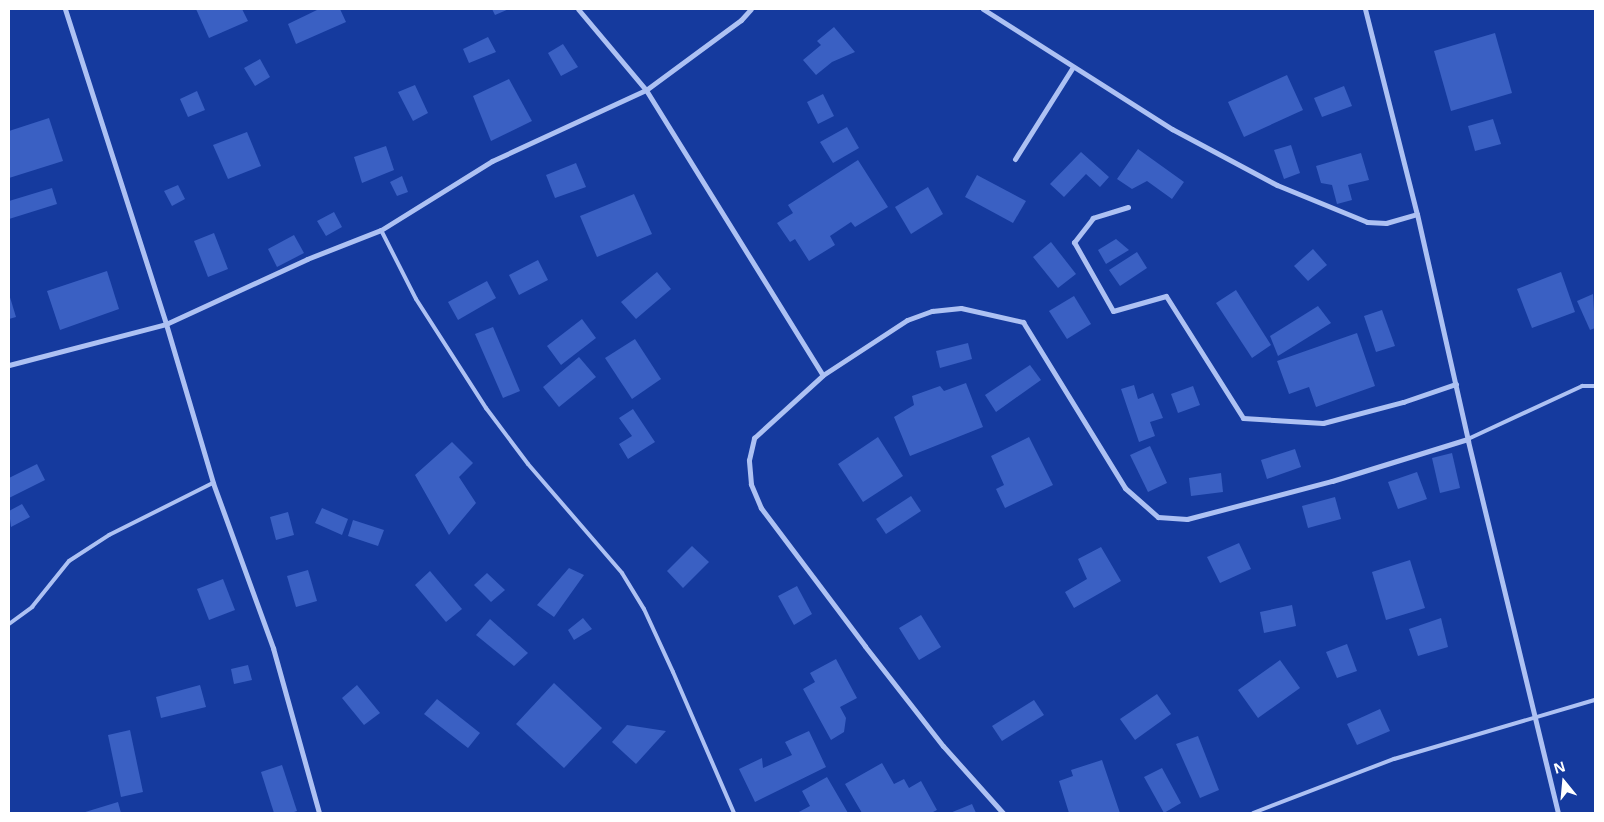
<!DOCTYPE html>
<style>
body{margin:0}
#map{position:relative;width:1604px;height:822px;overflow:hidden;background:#153a9e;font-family:"Open Sans",sans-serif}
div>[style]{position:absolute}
.building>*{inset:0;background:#3a60c3}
.lane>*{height:4px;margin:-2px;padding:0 2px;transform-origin:2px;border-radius:2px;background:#adc1f3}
.street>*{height:5px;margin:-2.5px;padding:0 2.5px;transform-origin:2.5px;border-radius:2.5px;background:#adc1f3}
span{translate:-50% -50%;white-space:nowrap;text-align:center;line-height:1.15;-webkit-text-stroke:4.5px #153a9e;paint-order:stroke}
.frame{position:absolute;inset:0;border:10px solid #fff;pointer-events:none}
.north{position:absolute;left:1539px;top:757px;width:50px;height:50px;-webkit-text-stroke:4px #153a9e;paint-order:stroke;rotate:343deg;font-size:14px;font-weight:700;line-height:20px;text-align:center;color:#fff}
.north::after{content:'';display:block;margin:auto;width:18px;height:22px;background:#fff;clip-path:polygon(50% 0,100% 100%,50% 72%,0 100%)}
</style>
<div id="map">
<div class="building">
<div style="clip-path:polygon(196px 9px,242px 9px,248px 21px,209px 38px)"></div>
<div style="clip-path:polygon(319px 9px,340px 9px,346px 22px,296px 44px,288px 24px)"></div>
<div style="clip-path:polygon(492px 9px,509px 9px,495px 15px)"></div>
<div style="clip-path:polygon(834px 27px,855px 52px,832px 62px,816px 75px,803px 60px,821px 45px,817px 41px)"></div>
<div style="clip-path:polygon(1495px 33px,1512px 93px,1451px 111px,1434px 51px)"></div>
<div style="clip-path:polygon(488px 37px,496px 52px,469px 63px,463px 49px)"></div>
<div style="clip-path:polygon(563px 44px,578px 67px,561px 76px,548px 53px)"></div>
<div style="clip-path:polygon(260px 59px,270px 77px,255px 86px,244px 68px)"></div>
<div style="clip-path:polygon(1287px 75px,1303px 110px,1244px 137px,1228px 102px)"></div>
<div style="clip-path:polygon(509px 79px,532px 121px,491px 141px,473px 96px)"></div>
<div style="clip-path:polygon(415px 85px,428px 113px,413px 121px,398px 92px)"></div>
<div style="clip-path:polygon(1344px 86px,1352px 106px,1322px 117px,1314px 98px)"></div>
<div style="clip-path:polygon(197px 91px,205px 110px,188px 117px,180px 99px)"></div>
<div style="clip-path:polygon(823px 94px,834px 116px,818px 124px,807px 102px)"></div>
<div style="clip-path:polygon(49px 118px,63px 161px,9px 178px,9px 131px)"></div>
<div style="clip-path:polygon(1493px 119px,1501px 144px,1475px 151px,1468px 126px)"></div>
<div style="clip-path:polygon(847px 127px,859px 148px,833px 163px,820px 142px)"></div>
<div style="clip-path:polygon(247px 132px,261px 166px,228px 179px,213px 145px)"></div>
<div style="clip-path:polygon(1291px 145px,1300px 173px,1284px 179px,1274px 150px)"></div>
<div style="clip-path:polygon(386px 146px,394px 170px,362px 183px,354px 157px)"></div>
<div style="clip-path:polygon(1138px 149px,1184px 182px,1172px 199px,1147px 181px,1132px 189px,1117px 179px)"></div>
<div style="clip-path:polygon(1081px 152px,1109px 177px,1100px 187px,1086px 174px,1064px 197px,1050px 184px)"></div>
<div style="clip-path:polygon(1361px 153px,1369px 180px,1348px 185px,1352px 200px,1337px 204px,1332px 185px,1321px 183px,1316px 166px)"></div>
<div style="clip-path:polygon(858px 160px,888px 207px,855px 227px,851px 222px,830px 236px,835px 245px,809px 261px,795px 239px,790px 242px,777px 223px,793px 213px,788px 205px)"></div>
<div style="clip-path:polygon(576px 163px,586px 187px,555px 198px,546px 175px)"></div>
<div style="clip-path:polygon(977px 175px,1026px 201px,1013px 223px,965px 197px)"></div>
<div style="clip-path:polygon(402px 176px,408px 192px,397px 196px,390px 182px)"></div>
<div style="clip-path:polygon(178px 185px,185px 199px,172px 206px,164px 191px)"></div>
<div style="clip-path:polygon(928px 187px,943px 214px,911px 234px,895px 207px)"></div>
<div style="clip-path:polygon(52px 188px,57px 204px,9px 219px,9px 201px)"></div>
<div style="clip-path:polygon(634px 194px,652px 234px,597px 257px,580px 216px)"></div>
<div style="clip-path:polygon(334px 212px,342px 227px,326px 236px,317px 221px)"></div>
<div style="clip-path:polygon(214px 233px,228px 269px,208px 277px,194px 241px)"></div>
<div style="clip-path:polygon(294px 235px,304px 253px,277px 267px,268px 249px)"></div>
<div style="clip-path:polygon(1116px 239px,1129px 250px,1106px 264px,1098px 250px)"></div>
<div style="clip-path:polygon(1051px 242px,1076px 274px,1058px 288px,1033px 257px)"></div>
<div style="clip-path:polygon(1313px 249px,1327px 265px,1308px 281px,1294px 266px)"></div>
<div style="clip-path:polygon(1137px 252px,1147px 268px,1120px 286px,1109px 270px)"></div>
<div style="clip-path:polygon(538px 260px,548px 280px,519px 295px,509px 275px)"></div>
<div style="clip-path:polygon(107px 271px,119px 309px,60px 330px,47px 291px)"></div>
<div style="clip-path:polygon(657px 272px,671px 289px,636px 319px,621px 302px)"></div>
<div style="clip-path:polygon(1561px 272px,1575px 312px,1532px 328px,1517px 289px)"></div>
<div style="clip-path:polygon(487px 281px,496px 298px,458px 320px,448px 302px)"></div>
<div style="clip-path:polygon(1236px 290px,1271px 345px,1252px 358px,1216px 303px)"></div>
<div style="clip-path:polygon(9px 294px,16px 317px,9px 319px)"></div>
<div style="clip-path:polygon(1593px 294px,1595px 328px,1590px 330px,1577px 301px)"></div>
<div style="clip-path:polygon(1074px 296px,1091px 324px,1067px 339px,1049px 311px)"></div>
<div style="clip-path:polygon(1318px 306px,1331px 323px,1278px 356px,1270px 336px)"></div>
<div style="clip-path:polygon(1382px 310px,1395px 346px,1376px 352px,1364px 316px)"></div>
<div style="clip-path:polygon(582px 319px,596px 338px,561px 365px,547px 346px)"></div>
<div style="clip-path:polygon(493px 327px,520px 391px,503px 398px,475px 334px)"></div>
<div style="clip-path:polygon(1357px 333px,1375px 386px,1316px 407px,1309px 387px,1289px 394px,1277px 361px)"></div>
<div style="clip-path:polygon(635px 339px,661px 379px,632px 399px,605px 358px)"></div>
<div style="clip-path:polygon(968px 343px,972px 359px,940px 368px,936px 351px)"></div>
<div style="clip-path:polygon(579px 357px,596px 377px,559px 407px,543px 387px)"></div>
<div style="clip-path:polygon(1030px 365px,1041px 380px,996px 412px,985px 395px)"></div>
<div style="clip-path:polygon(966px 383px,983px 427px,910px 456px,894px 417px,914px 405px,912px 396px,940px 386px,944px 391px)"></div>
<div style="clip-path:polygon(1134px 385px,1138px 399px,1153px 393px,1163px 418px,1150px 422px,1155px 436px,1139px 442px,1121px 389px)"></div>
<div style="clip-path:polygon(1193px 386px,1200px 405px,1178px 413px,1171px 394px)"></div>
<div style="clip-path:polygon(633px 409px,655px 442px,628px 459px,619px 444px,632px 436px,619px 418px)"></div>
<div style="clip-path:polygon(878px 437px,903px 476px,863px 502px,838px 464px)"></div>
<div style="clip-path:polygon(1029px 437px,1053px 485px,1005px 508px,996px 489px,1004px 485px,991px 456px)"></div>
<div style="clip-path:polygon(452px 442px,473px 463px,459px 477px,476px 503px,449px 535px,415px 475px)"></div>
<div style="clip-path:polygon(1150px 446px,1167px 483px,1148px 492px,1130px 455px)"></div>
<div style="clip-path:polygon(1295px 449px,1301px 467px,1267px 479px,1261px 460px)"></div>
<div style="clip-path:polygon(1452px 453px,1460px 488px,1440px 493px,1432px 458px)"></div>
<div style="clip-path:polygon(37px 464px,45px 480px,9px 498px,9px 478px)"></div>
<div style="clip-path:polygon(1417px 472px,1427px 499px,1398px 509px,1388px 482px)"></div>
<div style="clip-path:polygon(1221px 473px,1223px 492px,1191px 496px,1189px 478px)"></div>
<div style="clip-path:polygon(911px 496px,921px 511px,886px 534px,876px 519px)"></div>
<div style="clip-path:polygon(1335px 497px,1341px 519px,1308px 528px,1302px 506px)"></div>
<div style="clip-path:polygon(22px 504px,30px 517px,11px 527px,9px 511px)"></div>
<div style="clip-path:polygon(322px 508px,348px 519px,342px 535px,315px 523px)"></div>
<div style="clip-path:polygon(288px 512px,294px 535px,276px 540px,270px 517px)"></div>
<div style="clip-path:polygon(353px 520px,384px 530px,378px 546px,348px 536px)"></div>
<div style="clip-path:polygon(1239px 543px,1251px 569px,1220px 583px,1207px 557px)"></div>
<div style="clip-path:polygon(692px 546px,709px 562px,683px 588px,667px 571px)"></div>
<div style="clip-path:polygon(1101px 547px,1121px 581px,1074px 608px,1065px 592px,1087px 579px,1078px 559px)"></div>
<div style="clip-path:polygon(1410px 560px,1425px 608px,1386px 620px,1372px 572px)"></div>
<div style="clip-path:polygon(569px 568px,584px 575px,554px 617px,537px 605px)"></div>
<div style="clip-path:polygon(308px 570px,317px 601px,296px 607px,287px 576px)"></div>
<div style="clip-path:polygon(430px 571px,462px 609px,446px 622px,415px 585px)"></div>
<div style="clip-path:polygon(487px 573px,505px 590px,491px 602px,474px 585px)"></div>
<div style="clip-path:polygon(223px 579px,235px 610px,209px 620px,197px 589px)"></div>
<div style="clip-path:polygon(797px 586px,812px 614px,794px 625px,778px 596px)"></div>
<div style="clip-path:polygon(1292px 605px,1296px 626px,1264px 633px,1260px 612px)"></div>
<div style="clip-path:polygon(921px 615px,941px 647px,919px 660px,899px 628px)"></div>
<div style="clip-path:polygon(583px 618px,592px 629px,574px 640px,568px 630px)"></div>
<div style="clip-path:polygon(1441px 618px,1448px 647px,1418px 656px,1409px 629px)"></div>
<div style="clip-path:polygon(490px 619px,528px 653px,514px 666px,476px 635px)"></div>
<div style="clip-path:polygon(1347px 644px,1357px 671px,1337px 678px,1326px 652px)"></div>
<div style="clip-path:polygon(836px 659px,857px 698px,840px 707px,846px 718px,844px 732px,831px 740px,803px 689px,815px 682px,810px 673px)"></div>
<div style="clip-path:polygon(1280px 660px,1300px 688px,1258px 718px,1238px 690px)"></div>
<div style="clip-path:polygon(248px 665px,252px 680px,234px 684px,231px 669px)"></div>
<div style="clip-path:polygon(554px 683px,602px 728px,564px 768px,516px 724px)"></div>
<div style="clip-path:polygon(200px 685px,206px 707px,161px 718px,156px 697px)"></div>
<div style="clip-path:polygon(357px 685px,380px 713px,364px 725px,342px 698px)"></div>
<div style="clip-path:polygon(1157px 694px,1171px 714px,1135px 740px,1120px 719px)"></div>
<div style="clip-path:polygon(437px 699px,480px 733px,468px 748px,424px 714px)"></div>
<div style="clip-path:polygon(1034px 700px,1044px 715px,1002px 741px,992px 726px)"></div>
<div style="clip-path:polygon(1380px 709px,1390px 731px,1357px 745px,1347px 724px)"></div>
<div style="clip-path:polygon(627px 725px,666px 731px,636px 764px,612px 742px)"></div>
<div style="clip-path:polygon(130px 730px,143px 792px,121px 797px,108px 735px)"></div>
<div style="clip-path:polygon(809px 731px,826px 767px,755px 802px,739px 769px,762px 758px,763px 768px,792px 755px,785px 742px)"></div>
<div style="clip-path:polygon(1198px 736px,1219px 790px,1200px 798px,1176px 744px)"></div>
<div style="clip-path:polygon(1102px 760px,1120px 813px,1069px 813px,1059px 781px,1073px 776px,1071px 770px)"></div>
<div style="clip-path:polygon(882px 763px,894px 784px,904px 779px,909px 788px,921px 781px,937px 810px,931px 813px,862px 813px,845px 784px)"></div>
<div style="clip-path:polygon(282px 765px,297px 811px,291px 813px,274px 813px,261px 772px)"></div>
<div style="clip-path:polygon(1162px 768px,1181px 803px,1164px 813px,1144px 777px)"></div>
<div style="clip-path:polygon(827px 777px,848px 813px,797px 813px,810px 806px,802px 791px)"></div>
<div style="clip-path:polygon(118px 802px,121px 813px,82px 813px)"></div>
<div style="clip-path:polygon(972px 804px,976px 813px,950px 813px)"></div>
</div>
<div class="lane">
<div style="left:381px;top:230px;width:77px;rotate:63.1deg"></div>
<div style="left:416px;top:299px;width:130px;rotate:57.3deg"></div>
<div style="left:486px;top:408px;width:70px;rotate:53.1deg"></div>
<div style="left:528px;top:464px;width:144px;rotate:49.2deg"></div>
<div style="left:622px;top:573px;width:42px;rotate:58.6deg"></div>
<div style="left:644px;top:609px;width:69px;rotate:65.3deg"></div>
<div style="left:673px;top:672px;width:154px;rotate:66.6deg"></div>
<div style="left:1468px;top:439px;width:126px;rotate:-24.9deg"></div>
<div style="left:1582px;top:386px;width:13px"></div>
<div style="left:9px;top:624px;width:29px;rotate:-36deg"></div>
<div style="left:32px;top:607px;width:59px;rotate:-51.2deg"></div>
<div style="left:69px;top:561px;width:48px;rotate:-33deg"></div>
<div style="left:109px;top:535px;width:116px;rotate:-26.6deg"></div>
<div style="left:1253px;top:813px;width:151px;rotate:-21deg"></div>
<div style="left:1394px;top:759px;width:209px;rotate:-16.4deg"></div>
</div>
<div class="street">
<div style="left:65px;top:9px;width:331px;rotate:72.2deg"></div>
<div style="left:166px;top:324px;width:166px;rotate:73.5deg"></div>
<div style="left:213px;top:483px;width:176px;rotate:70deg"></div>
<div style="left:273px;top:648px;width:171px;rotate:74.4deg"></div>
<div style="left:578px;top:9px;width:106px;rotate:50deg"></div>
<div style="left:646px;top:90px;width:335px;rotate:58.2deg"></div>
<div style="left:983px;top:9px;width:224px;rotate:32.4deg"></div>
<div style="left:1172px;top:129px;width:119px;rotate:28.1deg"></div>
<div style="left:1277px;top:185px;width:97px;rotate:22.3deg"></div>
<div style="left:1367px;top:222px;width:19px;rotate:3deg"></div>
<div style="left:1386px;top:223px;width:32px;rotate:-16deg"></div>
<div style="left:1365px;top:9px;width:211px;rotate:75.8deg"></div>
<div style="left:1417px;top:214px;width:233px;rotate:77.3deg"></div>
<div style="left:1468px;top:441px;width:383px;rotate:76.4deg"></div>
<div style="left:1015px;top:159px;width:109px;rotate:-57.8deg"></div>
<div style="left:1128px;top:207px;width:37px;rotate:163deg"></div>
<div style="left:1093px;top:218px;width:31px;rotate:128deg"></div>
<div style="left:1074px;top:242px;width:79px;rotate:60.5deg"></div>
<div style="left:1113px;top:311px;width:55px;rotate:-15.8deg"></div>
<div style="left:1166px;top:296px;width:144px;rotate:57.7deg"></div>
<div style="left:1243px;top:418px;width:80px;rotate:3.6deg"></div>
<div style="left:1323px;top:423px;width:83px;rotate:-14.7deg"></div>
<div style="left:1403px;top:402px;width:56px;rotate:-18.8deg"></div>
<div style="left:9px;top:365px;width:162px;rotate:-14.6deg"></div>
<div style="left:166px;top:324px;width:155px;rotate:-24.7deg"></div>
<div style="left:307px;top:259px;width:79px;rotate:-21.4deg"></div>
<div style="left:381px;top:230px;width:131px;rotate:-31.9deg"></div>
<div style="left:492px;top:161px;width:170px;rotate:-24.8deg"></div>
<div style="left:646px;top:90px;width:118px;rotate:-36.4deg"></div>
<div style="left:741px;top:20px;width:15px;rotate:-48deg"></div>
<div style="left:1003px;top:813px;width:90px;rotate:-131.8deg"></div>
<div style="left:943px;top:746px;width:127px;rotate:-128deg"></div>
<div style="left:865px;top:646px;width:173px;rotate:-127deg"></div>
<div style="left:761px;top:508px;width:26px;rotate:-113deg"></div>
<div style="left:751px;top:484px;width:24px;rotate:-95deg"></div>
<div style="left:749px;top:460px;width:23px;rotate:-77deg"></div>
<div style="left:754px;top:438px;width:93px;rotate:-42.4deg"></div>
<div style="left:823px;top:375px;width:100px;rotate:-33.2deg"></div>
<div style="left:907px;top:320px;width:27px;rotate:-20deg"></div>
<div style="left:932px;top:311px;width:29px;rotate:-6deg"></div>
<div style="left:961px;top:308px;width:64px;rotate:12.7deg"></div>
<div style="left:1023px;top:322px;width:195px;rotate:58.4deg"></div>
<div style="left:1125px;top:488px;width:44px;rotate:41.3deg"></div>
<div style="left:1158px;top:517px;width:29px;rotate:4deg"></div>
<div style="left:1187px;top:519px;width:150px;rotate:-14.7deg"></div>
<div style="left:1332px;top:481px;width:142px;rotate:-17.2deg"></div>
</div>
<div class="frame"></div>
<div class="north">N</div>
</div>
